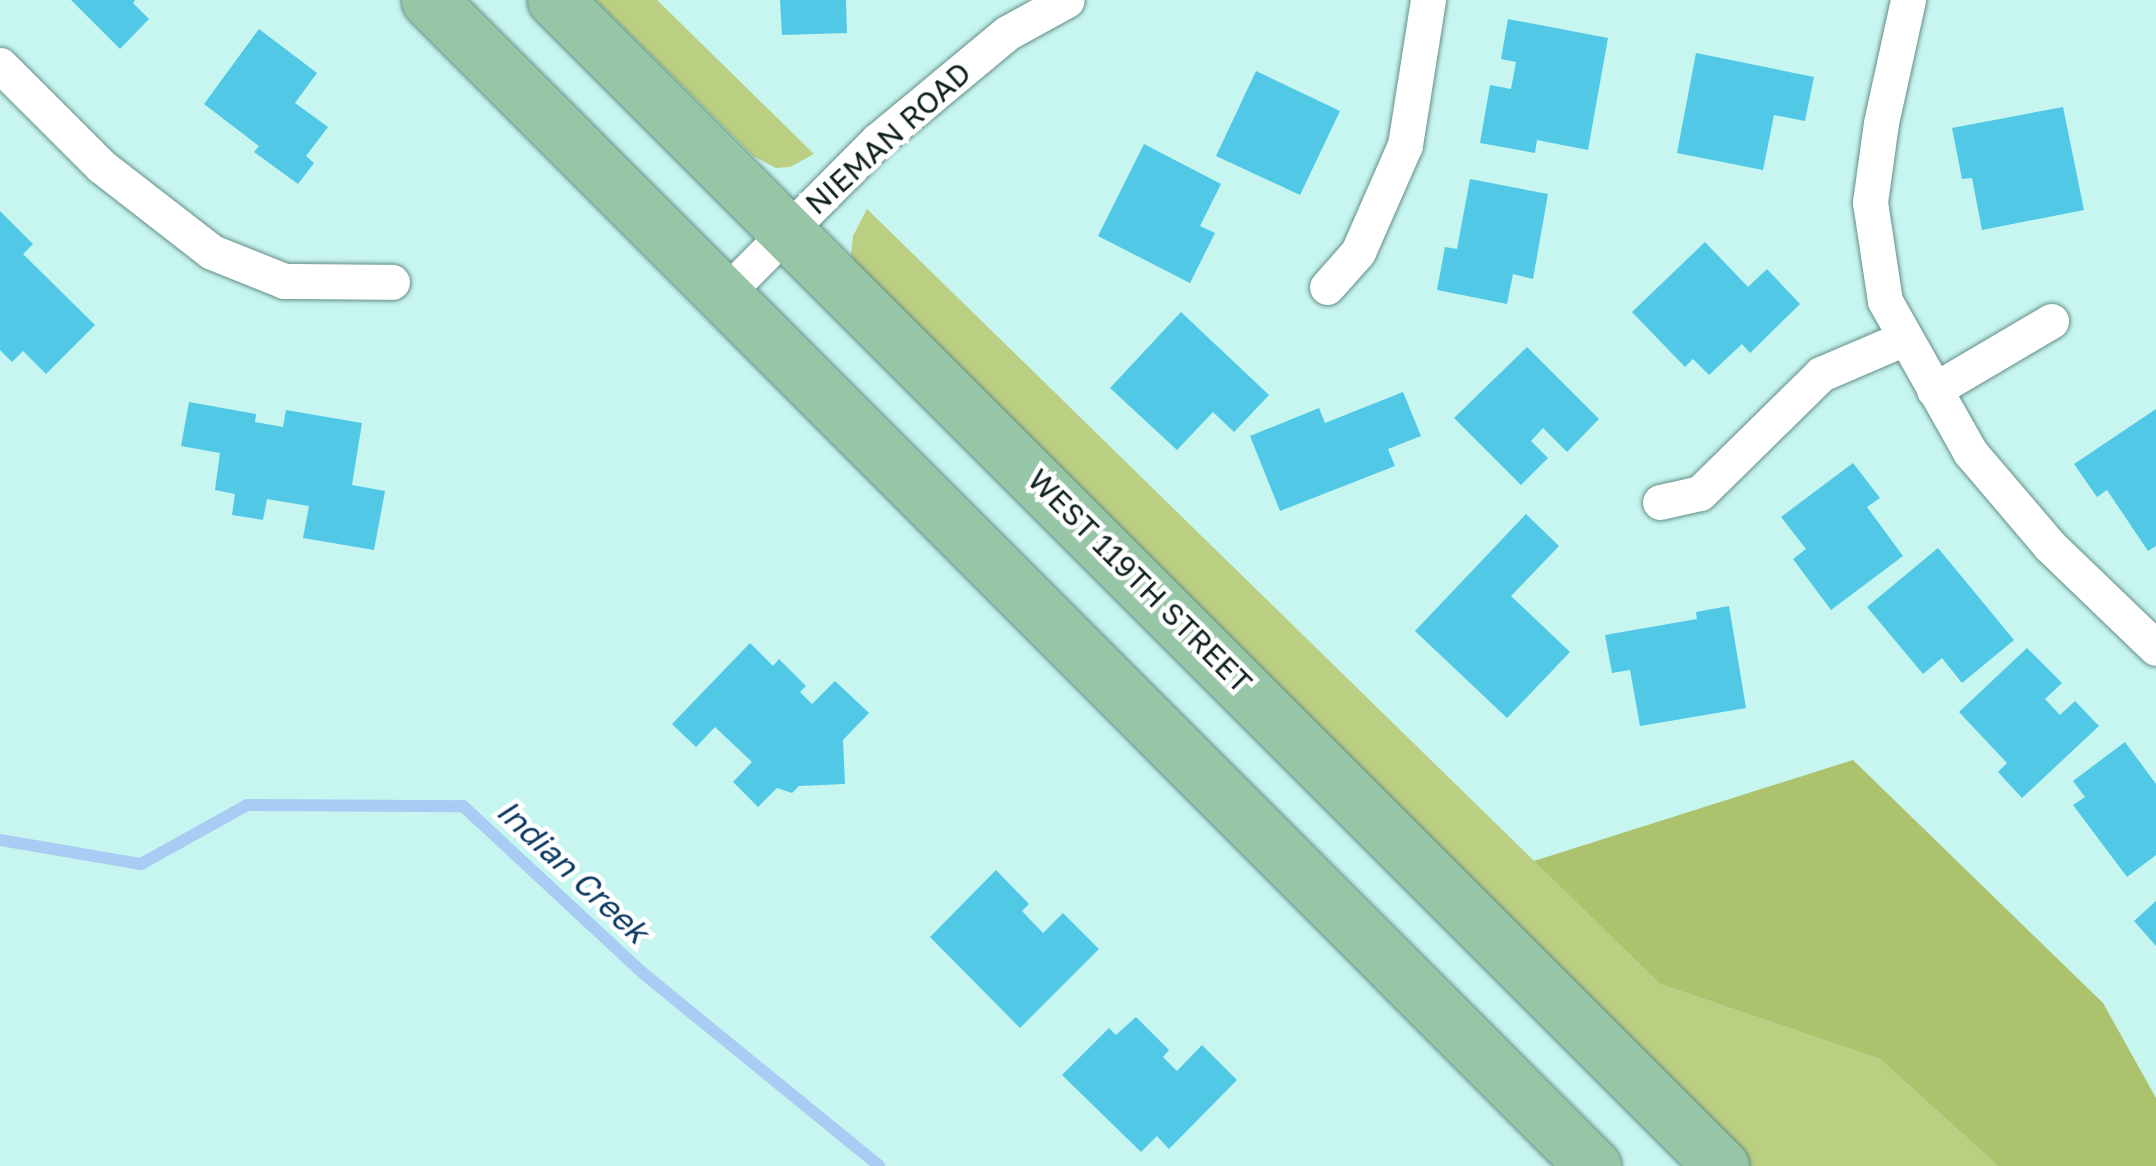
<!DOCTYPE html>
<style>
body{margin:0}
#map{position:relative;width:2156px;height:1166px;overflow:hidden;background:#c7f5ef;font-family:"Golos Text",sans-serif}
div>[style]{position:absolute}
.green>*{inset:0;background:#bbcf82}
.forest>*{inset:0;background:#adc26d}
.stream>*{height:12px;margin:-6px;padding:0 6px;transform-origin:6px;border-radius:6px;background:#a8ccf3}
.building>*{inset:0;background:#51c8e6}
.roads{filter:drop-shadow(0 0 2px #638e88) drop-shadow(0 0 2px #638e88)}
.minor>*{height:35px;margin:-17.5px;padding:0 17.5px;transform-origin:17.5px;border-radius:17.5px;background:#fff}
.primary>*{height:55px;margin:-27.5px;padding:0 27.5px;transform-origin:27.5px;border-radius:27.5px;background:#97c6a7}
span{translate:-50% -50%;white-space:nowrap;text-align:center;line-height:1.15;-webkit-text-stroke:9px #fff;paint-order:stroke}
.street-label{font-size:30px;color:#102220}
.water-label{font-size:32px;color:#0d3a63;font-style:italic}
</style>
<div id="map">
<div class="green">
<div style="clip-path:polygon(595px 0,657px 0,814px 154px,790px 167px,776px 168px,753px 156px)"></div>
<div style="clip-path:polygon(867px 209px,1660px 984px,1880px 1059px,1998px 1166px,1746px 1166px,859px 270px,851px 254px,853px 236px)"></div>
</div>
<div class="forest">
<div style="clip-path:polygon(1853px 760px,2103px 1003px,2156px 1098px,2156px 1166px,1998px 1166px,1880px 1059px,1660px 984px,1534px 861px)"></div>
</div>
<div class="stream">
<div style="left:0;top:840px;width:143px;rotate:9.7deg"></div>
<div style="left:141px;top:864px;width:121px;rotate:-29.1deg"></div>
<div style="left:247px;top:805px;width:216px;rotate:0.3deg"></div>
<div style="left:463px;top:806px;width:247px;rotate:42.9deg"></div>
<div style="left:644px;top:974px;width:303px;rotate:39.2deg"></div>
</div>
<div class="building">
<div style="clip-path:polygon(71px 0,135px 0,133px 3px,149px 19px,120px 49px)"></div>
<div style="clip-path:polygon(780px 0,846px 0,847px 33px,782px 35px)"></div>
<div style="clip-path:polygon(1508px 19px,1608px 38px,1588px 150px,1537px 140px,1535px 153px,1480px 143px,1490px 85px,1511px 89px,1516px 62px,1501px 59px)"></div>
<div style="clip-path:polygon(259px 29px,317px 73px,295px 103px,328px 127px,306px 156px,314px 163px,298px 184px,254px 152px,259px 146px,204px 104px)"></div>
<div style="clip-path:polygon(1696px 53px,1814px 77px,1805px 121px,1774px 115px,1763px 170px,1677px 153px)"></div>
<div style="clip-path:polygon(1256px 71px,1340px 111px,1300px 195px,1216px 156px)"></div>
<div style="clip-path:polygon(2063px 107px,2084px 210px,1982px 230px,1972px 178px,1962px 179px,1952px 128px)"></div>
<div style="clip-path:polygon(1144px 144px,1221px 184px,1200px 226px,1215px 233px,1190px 283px,1098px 236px)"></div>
<div style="clip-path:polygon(1470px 179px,1548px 194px,1533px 279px,1513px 274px,1507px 304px,1437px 290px,1445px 247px,1457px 249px)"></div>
<div style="clip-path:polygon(0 211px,33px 244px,23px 254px,95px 325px,46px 374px,23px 351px,12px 362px,0 350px)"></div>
<div style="clip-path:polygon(1705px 242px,1748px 287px,1767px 269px,1800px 304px,1750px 353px,1742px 344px,1709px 375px,1693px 359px,1685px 367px,1632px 312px)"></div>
<div style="clip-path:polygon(1181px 312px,1269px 395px,1234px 432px,1213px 412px,1177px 450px,1110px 388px)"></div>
<div style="clip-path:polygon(1527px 347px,1599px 419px,1567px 452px,1543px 428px,1531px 441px,1548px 458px,1521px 485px,1454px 418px)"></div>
<div style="clip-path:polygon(1403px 392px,1421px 436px,1388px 449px,1395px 466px,1280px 511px,1250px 436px,1319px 408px,1325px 423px)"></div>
<div style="clip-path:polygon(189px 402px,256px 414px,255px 422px,283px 427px,286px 410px,362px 423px,352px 485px,385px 491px,374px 550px,303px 538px,309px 506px,267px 499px,263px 520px,232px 515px,235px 494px,215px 490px,220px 453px,181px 446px)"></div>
<div style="clip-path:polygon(2156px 409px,2156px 546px,2148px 551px,2107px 490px,2097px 497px,2074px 464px)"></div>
<div style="clip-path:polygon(1853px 463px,1880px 498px,1867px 507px,1903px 556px,1831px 610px,1793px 559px,1806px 549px,1781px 517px)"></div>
<div style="clip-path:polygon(1526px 514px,1559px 546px,1511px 596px,1570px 652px,1507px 718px,1415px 631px)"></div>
<div style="clip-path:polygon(1938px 548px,2014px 640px,1962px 683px,1942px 658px,1923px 674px,1867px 607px)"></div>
<div style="clip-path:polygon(1729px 606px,1746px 708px,1640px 726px,1630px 670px,1612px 673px,1605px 635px,1697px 619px,1696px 612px)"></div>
<div style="clip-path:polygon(750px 643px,773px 666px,779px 659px,806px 686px,800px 692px,812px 704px,835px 681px,869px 713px,843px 740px,845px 784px,799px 786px,792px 793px,777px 788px,758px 807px,733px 782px,752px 762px,715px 727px,696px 747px,672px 724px)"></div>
<div style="clip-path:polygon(2027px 648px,2062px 683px,2045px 699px,2060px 715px,2075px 701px,2099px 726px,2022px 798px,1998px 772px,2007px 763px,1959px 712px)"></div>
<div style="clip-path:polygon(2125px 742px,2156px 784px,2156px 855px,2127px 877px,2073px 805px,2085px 797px,2073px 781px)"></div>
<div style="clip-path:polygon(996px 870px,1029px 904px,1022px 911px,1043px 933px,1063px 913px,1099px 949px,1020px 1028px,930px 937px)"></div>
<div style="clip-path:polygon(2156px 901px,2156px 946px,2134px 921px)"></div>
<div style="clip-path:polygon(1136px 1017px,1169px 1050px,1163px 1057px,1177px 1071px,1202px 1045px,1237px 1080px,1169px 1149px,1157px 1136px,1141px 1152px,1062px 1075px,1109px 1028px,1116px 1035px)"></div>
</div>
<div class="roads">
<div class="minor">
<div style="left:1908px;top:0;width:126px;rotate:102.4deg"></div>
<div style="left:1881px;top:123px;width:80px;rotate:97.9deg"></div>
<div style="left:1870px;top:202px;width:100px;rotate:81.4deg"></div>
<div style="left:1885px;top:301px;width:173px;rotate:60.6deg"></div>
<div style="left:1970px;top:452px;width:123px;rotate:49.6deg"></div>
<div style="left:2050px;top:546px;width:147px;rotate:43.9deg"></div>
<div style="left:0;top:65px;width:143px;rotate:45deg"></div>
<div style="left:101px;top:166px;width:140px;rotate:37.8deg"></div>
<div style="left:212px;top:252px;width:78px;rotate:21.9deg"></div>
<div style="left:284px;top:281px;width:108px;rotate:0.5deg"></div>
<div style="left:1327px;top:287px;width:47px;rotate:-48.5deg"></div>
<div style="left:1358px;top:252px;width:117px;rotate:-66.3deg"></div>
<div style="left:1405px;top:145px;width:147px;rotate:-81deg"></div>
<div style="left:723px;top:296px;width:218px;rotate:-45.2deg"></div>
<div style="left:877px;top:141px;width:169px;rotate:-39.7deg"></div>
<div style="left:1007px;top:33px;width:68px;rotate:-28.8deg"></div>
<div style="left:1934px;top:390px;width:136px;rotate:-30.5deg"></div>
<div style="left:1660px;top:502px;width:41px;rotate:-12.7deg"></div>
<div style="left:1700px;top:493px;width:170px;rotate:-44.5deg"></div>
<div style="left:1821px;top:374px;width:91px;rotate:-23.2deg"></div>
</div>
<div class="primary">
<div style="left:429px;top:0;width:1648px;rotate:45.05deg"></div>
<div style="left:555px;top:0;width:1649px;rotate:45deg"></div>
</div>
</div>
<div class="street-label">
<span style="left:888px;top:138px;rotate:-42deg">NIEMAN ROAD</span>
<span style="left:1140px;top:581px;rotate:45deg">WEST 119TH STREET</span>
</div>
<div class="water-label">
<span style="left:573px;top:871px;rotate:43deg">Indian Creek</span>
</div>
</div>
